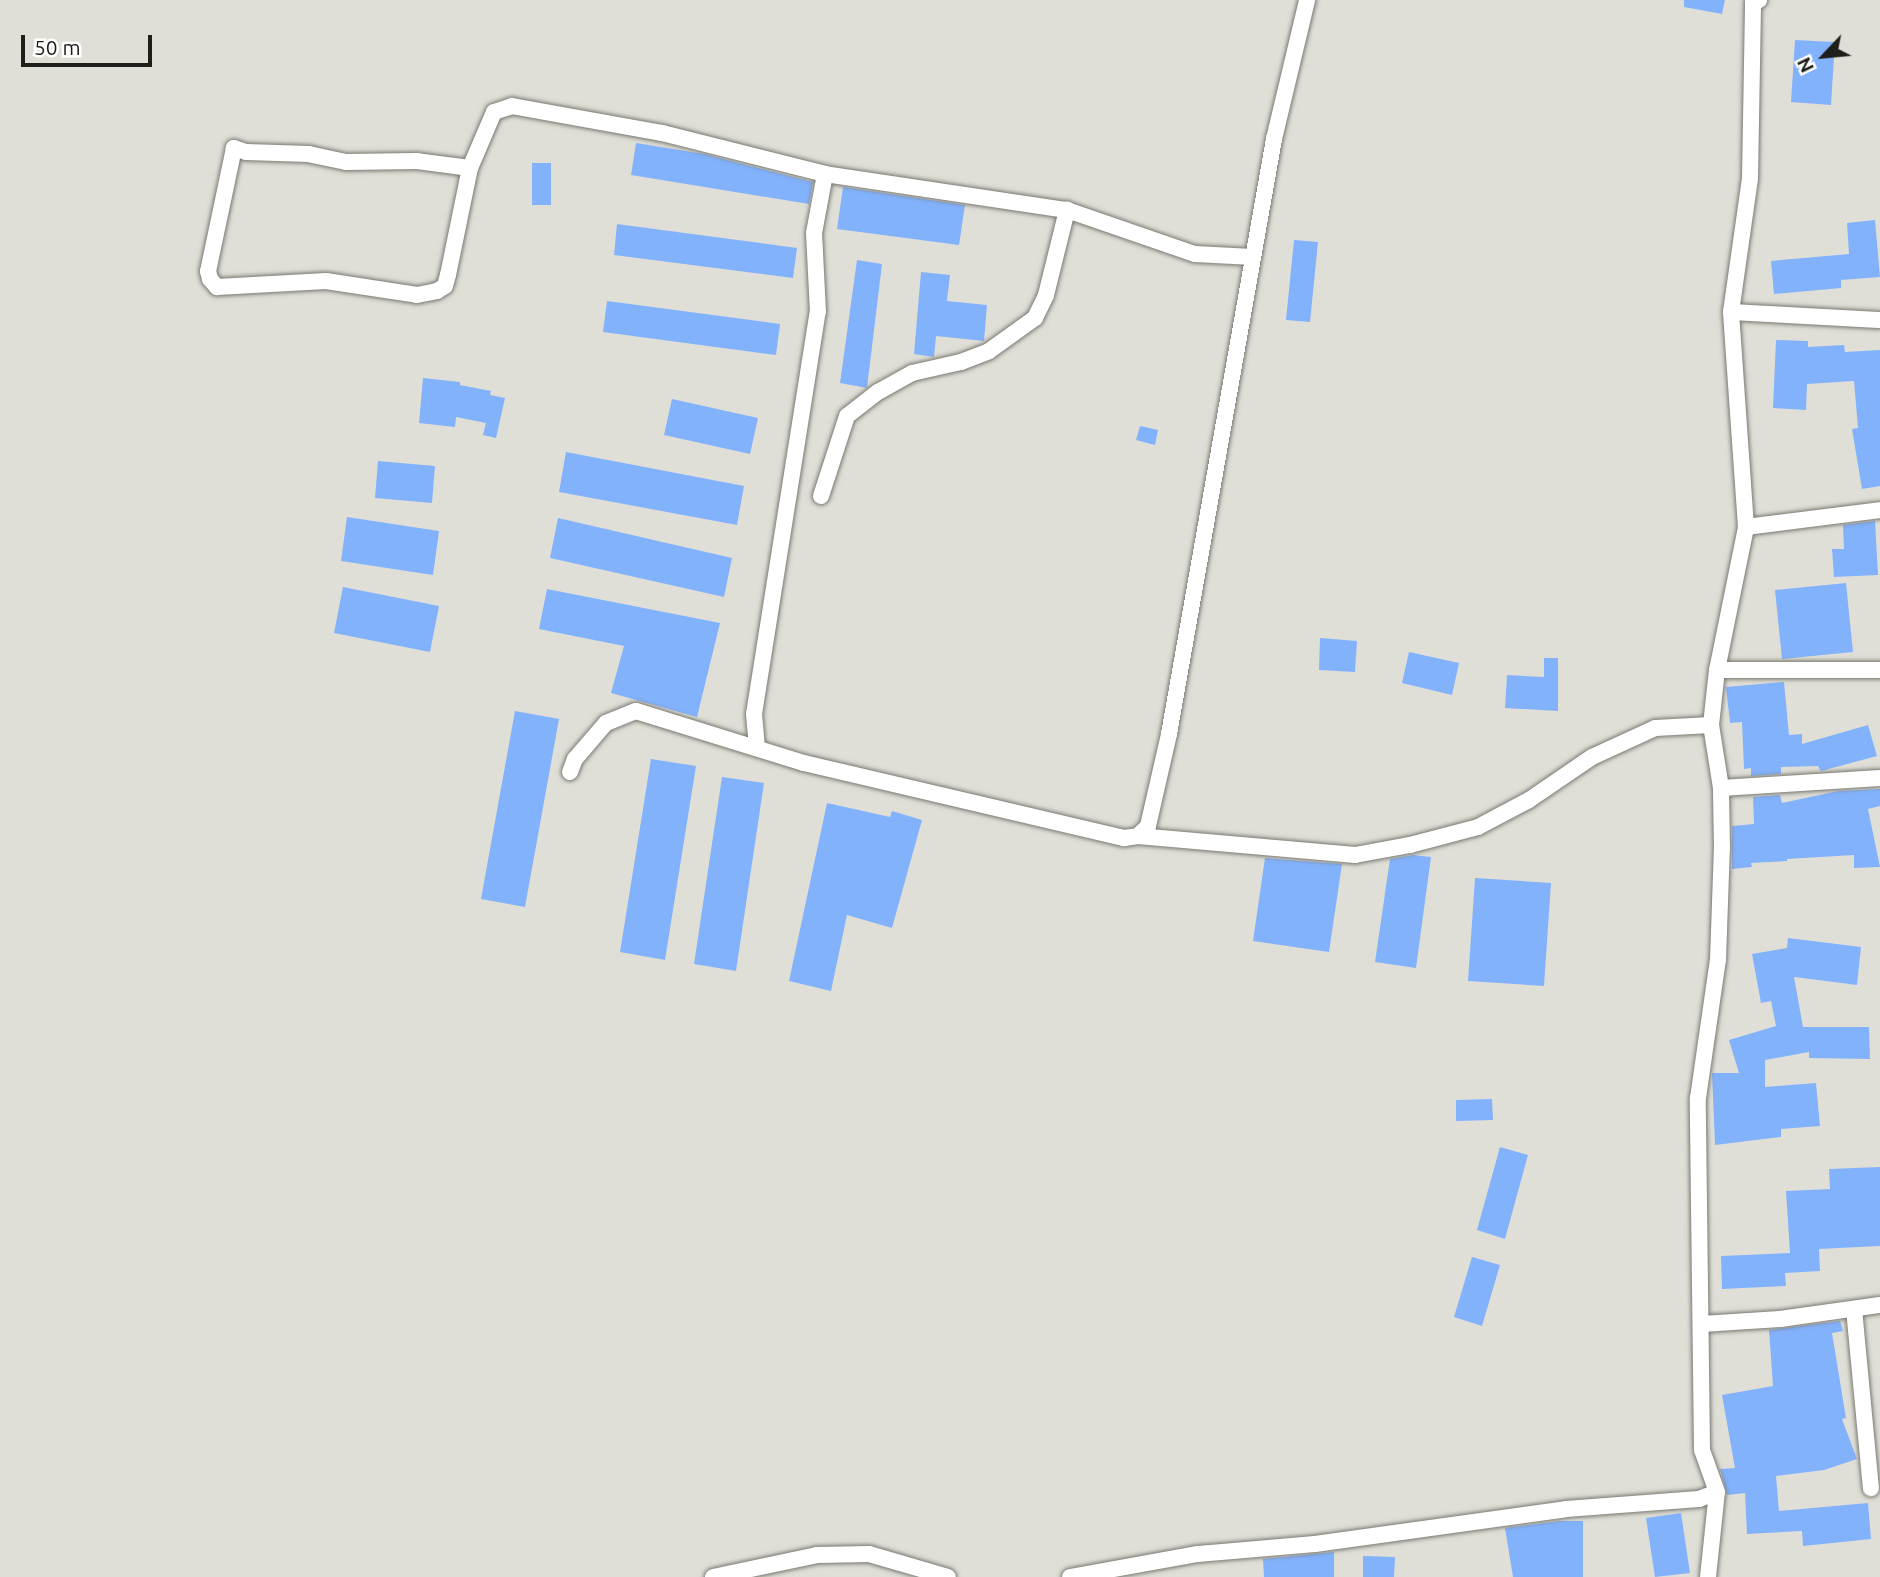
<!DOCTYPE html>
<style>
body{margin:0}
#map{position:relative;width:1880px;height:1577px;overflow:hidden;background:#e0dfd7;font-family:Ubuntu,sans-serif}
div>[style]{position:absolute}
.building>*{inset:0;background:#83b2fc}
.roads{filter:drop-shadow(0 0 2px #797971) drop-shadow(0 0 2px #797971)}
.minor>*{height:16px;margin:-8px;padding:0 8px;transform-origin:8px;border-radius:8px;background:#fff}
span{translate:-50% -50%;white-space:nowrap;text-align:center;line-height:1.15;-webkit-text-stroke:6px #fffffe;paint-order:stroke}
.north{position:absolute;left:1789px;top:21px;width:70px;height:70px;-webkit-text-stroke:5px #fffffe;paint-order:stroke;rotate:244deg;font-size:19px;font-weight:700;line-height:28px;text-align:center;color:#1e1e1b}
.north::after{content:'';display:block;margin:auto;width:24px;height:32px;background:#1e1e1b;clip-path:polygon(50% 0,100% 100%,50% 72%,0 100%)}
.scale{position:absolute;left:21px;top:35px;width:131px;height:32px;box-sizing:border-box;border:4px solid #1e1e1b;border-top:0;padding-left:9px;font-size:21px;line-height:24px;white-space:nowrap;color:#1e1e1b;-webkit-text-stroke:5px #fffffe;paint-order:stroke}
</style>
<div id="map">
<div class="building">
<div style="clip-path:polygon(1684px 0,1725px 0,1722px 14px,1684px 7px)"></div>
<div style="clip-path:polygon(1795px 40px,1835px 42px,1831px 105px,1791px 102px)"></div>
<div style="clip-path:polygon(636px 143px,704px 154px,813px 182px,809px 204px,631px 175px)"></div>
<div style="clip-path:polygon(532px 163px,551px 163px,551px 205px,532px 205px)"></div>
<div style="clip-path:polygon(843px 187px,965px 205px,959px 245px,837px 229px)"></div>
<div style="clip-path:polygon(1875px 220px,1880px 277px,1841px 280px,1841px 288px,1774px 294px,1771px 261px,1849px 254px,1847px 223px)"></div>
<div style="clip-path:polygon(617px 224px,797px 248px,793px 278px,614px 255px)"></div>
<div style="clip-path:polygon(1294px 240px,1318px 242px,1310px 322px,1286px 320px)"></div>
<div style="clip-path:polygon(857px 260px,882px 264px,867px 388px,840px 383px)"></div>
<div style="clip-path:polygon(921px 272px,950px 275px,947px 301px,987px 305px,984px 341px,936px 336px,934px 357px,914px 354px)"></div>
<div style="clip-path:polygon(607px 301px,780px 324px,776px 355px,603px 332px)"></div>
<div style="clip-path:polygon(1776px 340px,1808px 341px,1808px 347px,1844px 345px,1845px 352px,1880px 350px,1880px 486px,1862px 489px,1852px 429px,1858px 428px,1854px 381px,1807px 384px,1806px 410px,1773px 408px)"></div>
<div style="clip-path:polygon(423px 378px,460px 382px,460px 385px,491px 391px,490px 395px,505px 398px,496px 438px,483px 435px,486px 423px,456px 417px,455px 427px,419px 423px)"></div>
<div style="clip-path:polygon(672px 399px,758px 418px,750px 454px,664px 435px)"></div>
<div style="clip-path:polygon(1140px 426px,1158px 430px,1155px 445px,1136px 440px)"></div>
<div style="clip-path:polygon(566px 452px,744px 486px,737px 525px,559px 492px)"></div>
<div style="clip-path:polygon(378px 461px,435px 466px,432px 503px,375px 498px)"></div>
<div style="clip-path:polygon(347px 517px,439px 531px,433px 575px,341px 561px)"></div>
<div style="clip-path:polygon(558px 518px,732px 558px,724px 597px,550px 558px)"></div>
<div style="clip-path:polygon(1875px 521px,1878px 575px,1834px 577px,1832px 549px,1844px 549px,1843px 525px)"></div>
<div style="clip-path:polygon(1846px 583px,1853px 652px,1782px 659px,1775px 590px)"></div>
<div style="clip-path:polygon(343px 587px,439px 606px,430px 652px,334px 633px)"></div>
<div style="clip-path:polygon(547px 589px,720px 623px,697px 717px,611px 693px,624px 646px,539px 629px)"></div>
<div style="clip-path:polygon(1320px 638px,1357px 641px,1355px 672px,1319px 670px)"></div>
<div style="clip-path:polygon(1409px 652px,1459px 663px,1452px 695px,1402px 683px)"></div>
<div style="clip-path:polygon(1544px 658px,1558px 658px,1558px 711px,1505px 708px,1507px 675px,1544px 677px)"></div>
<div style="clip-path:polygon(1784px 682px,1789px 735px,1802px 734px,1802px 744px,1868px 725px,1877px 756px,1821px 771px,1818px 766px,1781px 767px,1781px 774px,1751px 776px,1751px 768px,1744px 769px,1742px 722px,1730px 723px,1726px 687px)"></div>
<div style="clip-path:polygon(515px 711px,559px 719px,525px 907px,481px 899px)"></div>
<div style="clip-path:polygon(651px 759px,696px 766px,665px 960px,620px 952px)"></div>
<div style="clip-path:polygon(722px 777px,764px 783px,736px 971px,694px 964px)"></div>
<div style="clip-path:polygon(1880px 789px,1880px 806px,1868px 809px,1880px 867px,1854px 868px,1854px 855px,1787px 859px,1787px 861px,1751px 863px,1752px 867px,1732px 869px,1732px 826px,1754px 824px,1753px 797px,1780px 795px,1782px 803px,1838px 791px)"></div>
<div style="clip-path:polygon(827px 803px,890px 817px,892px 811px,922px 820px,892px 928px,847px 915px,831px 991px,789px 981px)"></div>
<div style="clip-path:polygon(1413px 855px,1431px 857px,1416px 968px,1375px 962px,1390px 859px)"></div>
<div style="clip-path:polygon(1265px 858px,1342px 864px,1329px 952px,1253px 941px)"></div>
<div style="clip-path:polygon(1475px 878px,1551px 883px,1544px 986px,1468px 981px)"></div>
<div style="clip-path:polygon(1788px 938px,1861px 947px,1857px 985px,1794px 977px,1803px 1027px,1869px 1027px,1870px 1059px,1809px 1058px,1809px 1052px,1765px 1060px,1765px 1087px,1816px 1083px,1820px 1126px,1781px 1129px,1781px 1137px,1715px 1145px,1712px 1073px,1739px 1073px,1729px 1040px,1776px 1026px,1771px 1001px,1761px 1003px,1752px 954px,1787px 948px)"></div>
<div style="clip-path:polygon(1492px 1099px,1493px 1120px,1456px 1121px,1456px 1100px)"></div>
<div style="clip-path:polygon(1500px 1147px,1528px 1155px,1505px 1239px,1477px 1230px)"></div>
<div style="clip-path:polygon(1880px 1167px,1880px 1246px,1819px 1249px,1820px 1271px,1785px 1273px,1786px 1286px,1722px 1289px,1721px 1256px,1790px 1253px,1786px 1191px,1830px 1189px,1829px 1169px)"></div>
<div style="clip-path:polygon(1472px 1257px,1500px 1265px,1482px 1326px,1454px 1317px)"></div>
<div style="clip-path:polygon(1840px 1321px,1843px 1331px,1832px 1333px,1846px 1418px,1842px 1419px,1857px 1459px,1824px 1470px,1776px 1476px,1779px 1511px,1868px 1503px,1871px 1539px,1803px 1546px,1802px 1531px,1747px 1534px,1745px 1493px,1727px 1495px,1720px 1469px,1735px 1468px,1722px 1395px,1773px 1386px,1769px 1330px)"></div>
<div style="clip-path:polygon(1681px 1513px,1690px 1573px,1655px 1577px,1646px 1518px)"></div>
<div style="clip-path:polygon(1560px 1521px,1583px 1521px,1583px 1577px,1513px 1577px,1505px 1528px)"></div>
<div style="clip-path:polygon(1334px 1552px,1334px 1577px,1264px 1577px,1263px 1559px)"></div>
<div style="clip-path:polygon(1363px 1556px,1395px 1557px,1394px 1577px,1363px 1577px)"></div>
</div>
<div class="roads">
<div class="minor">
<div style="left:470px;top:168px;width:53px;rotate:-172.5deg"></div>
<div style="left:417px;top:161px;width:71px;rotate:179.2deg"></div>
<div style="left:346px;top:162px;width:38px;rotate:-168deg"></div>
<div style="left:309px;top:154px;width:63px;rotate:-178.2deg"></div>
<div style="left:246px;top:152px;width:13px;rotate:-162deg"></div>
<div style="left:234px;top:148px;width:126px;rotate:101.9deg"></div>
<div style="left:208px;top:271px;width:8px;rotate:76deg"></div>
<div style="left:210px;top:279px;width:11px;rotate:49deg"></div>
<div style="left:217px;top:287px;width:109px;rotate:-3.2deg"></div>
<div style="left:326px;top:281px;width:92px;rotate:8.7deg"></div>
<div style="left:417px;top:295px;width:20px;rotate:-11deg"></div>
<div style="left:437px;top:291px;width:9px;rotate:-32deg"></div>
<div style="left:445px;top:286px;width:11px;rotate:-75deg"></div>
<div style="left:448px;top:275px;width:109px;rotate:-78.4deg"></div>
<div style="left:470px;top:168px;width:61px;rotate:-66.8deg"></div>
<div style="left:494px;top:112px;width:19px;rotate:-18deg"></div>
<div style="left:512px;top:106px;width:152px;rotate:10.2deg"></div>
<div style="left:662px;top:133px;width:168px;rotate:14.1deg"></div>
<div style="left:825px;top:174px;width:245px;rotate:8.5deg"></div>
<div style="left:1067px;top:210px;width:135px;rotate:19deg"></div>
<div style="left:1195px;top:254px;width:58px;rotate:3deg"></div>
<div style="left:1731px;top:312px;width:149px;rotate:3.1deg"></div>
<div style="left:821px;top:496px;width:84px;rotate:-72deg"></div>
<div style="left:847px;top:416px;width:39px;rotate:-38deg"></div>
<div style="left:878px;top:392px;width:39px;rotate:-29deg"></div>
<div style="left:912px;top:373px;width:50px;rotate:-12.7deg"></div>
<div style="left:961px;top:362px;width:30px;rotate:-21deg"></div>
<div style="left:989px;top:351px;width:57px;rotate:-35.7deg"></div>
<div style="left:1035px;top:318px;width:25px;rotate:-64deg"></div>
<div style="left:1046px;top:295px;width:88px;rotate:-76.1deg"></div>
<div style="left:1746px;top:527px;width:135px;rotate:-7.2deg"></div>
<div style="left:1717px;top:670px;width:163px"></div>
<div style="left:757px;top:748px;width:34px;rotate:-95deg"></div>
<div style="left:754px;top:714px;width:407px;rotate:-81deg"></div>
<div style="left:818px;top:312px;width:79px;rotate:-92.9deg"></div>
<div style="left:814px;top:233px;width:60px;rotate:-79.4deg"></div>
<div style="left:570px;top:772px;width:14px;rotate:-69deg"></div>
<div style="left:575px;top:759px;width:48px;rotate:-49.3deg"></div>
<div style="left:606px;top:723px;width:32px;rotate:-22deg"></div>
<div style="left:636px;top:711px;width:176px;rotate:17.2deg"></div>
<div style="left:804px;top:763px;width:329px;rotate:13.2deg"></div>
<div style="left:1124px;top:838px;width:14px;rotate:-8deg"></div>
<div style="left:1138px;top:836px;width:218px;rotate:5deg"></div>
<div style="left:1355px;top:855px;width:56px;rotate:-10.3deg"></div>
<div style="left:1410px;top:845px;width:70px;rotate:-14.8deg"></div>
<div style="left:1478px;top:827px;width:58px;rotate:-27.9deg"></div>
<div style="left:1529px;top:800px;width:76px;rotate:-34.3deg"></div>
<div style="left:1592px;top:757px;width:69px;rotate:-24.7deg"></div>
<div style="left:1655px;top:728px;width:56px;rotate:-3.1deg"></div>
<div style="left:1721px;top:788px;width:159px;rotate:-3.6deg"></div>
<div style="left:1138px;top:836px;width:14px;rotate:-45deg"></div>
<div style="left:1148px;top:826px;width:94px;rotate:-77.1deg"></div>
<div style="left:1169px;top:734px;width:604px;rotate:-79.99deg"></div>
<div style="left:1274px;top:139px;width:143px;rotate:-76.6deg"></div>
<div style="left:1854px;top:1309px;width:180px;rotate:84.6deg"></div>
<div style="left:1702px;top:1324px;width:78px;rotate:-3.7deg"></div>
<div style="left:1780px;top:1319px;width:101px;rotate:-8deg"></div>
<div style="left:713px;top:1577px;width:106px;rotate:-11.9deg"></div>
<div style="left:817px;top:1555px;width:52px;rotate:-1.1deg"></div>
<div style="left:869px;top:1554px;width:82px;rotate:16.2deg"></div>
<div style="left:1070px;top:1577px;width:130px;rotate:-10.2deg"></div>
<div style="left:1198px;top:1554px;width:117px;rotate:-4.9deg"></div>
<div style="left:1315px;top:1544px;width:253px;rotate:-7.9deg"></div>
<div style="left:1566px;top:1509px;width:133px;rotate:-4.3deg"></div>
<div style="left:1699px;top:1499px;width:19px;rotate:-21deg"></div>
<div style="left:1708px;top:1577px;width:85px;rotate:-84deg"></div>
<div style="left:1717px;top:1492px;width:45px;rotate:-109.7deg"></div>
<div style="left:1702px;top:1450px;width:352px;rotate:-90.7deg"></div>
<div style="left:1698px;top:1098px;width:139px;rotate:-81.8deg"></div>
<div style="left:1718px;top:960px;width:112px;rotate:-88deg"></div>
<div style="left:1722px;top:848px;width:60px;rotate:-91deg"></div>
<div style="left:1721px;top:788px;width:64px;rotate:-99deg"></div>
<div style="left:1711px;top:725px;width:55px;rotate:-83.8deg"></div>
<div style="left:1717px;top:670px;width:146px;rotate:-78.5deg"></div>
<div style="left:1746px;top:527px;width:216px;rotate:-94deg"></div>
<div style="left:1731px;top:312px;width:135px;rotate:-81.9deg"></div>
<div style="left:1750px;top:178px;width:175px;rotate:-89deg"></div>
<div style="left:1753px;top:3px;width:7px;rotate:-27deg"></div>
</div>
</div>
<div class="north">N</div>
<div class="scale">50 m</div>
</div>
